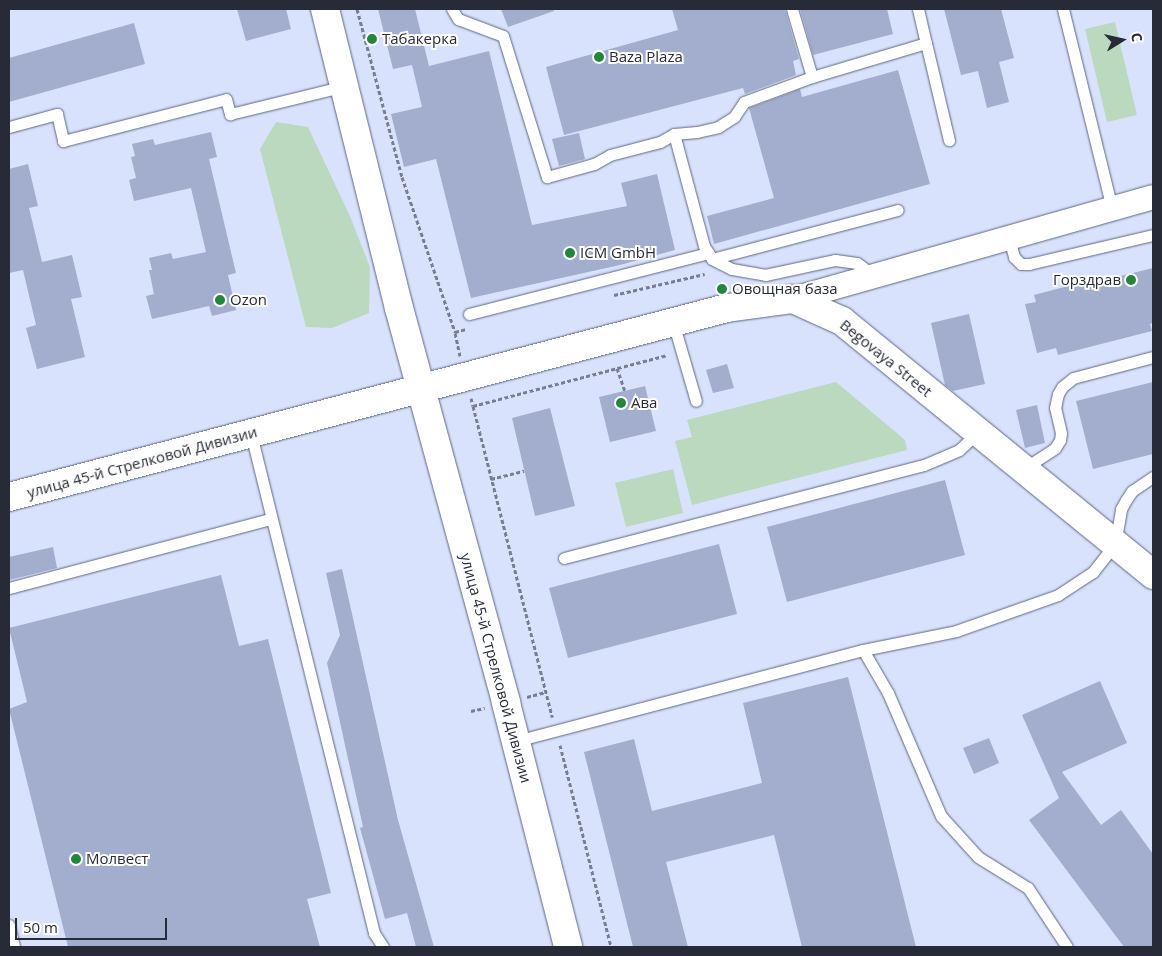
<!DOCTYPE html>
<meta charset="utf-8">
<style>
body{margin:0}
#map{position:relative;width:1162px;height:956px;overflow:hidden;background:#d9e2fd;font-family:"Open Sans",sans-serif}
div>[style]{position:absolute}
.green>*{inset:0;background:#bbd9be}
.building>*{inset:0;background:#a3adcd}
.path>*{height:3px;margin-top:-1.5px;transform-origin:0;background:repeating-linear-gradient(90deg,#787e92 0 4px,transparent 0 6.5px)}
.roads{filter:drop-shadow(0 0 1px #5d6683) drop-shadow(0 0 1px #5d6683)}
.lane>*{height:11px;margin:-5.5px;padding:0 5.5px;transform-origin:5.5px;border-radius:5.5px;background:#fff}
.street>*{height:24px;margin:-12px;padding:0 12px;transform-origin:12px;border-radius:12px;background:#fff}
.secondary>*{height:28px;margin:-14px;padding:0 14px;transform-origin:14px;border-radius:14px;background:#fff}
.dots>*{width:14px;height:14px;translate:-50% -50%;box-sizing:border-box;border:2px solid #fff;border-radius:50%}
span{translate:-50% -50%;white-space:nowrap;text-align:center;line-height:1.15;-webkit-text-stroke:4px #fff;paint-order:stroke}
.poi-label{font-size:15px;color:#272b38}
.left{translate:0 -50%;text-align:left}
.right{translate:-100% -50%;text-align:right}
.street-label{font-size:15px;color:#272b38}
.frame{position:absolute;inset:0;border:10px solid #272b38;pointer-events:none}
.north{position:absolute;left:1097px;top:15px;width:50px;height:50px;-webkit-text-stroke:4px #fff;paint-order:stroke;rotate:80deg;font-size:14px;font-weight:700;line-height:20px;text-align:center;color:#272b38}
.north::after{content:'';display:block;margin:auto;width:18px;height:22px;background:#272b38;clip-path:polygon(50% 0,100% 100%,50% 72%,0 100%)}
.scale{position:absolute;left:15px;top:918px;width:152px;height:22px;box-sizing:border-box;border:2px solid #272b38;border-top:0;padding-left:6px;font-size:15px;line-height:18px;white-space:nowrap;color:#272b38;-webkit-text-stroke:4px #fff;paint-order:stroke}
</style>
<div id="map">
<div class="green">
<div style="clip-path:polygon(1115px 22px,1137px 115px,1107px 122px,1085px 29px)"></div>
<div style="clip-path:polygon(276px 122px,308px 127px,349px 214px,370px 267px,369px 313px,332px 328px,306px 327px,260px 149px)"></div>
<div style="clip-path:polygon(836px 382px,905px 440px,907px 450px,692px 505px,675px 441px,692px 437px,687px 420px)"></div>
<div style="clip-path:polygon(673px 469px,683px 513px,626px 527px,615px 483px)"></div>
</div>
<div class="building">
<div style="clip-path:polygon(237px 9px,286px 9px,291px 29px,246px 41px)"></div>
<div style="clip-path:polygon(378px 9px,415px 9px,429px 66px,489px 51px,532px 225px,627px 206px,621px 183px,657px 174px,675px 250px,620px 265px,471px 298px,436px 159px,404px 167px,391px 114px,422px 107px,412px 65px,393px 69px)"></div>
<div style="clip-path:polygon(501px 9px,553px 9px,554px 11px,508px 27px)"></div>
<div style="clip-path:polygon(672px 9px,785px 9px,799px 59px,793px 61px,796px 75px,745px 94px,743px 88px,564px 135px,546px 67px,678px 30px)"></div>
<div style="clip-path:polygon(800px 9px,887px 9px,893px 34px,813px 55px)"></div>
<div style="clip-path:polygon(944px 9px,1001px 9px,1014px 58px,999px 62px,1009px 102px,987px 108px,978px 71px,961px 75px)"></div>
<div style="clip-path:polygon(134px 23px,145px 64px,9px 102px,9px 58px)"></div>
<div style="clip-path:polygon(898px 70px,930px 184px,714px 244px,707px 216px,774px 198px,749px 108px,800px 89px,802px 97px)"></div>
<div style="clip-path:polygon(211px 132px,217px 157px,209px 159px,236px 273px,228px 275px,236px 310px,212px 316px,209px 306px,152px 319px,146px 296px,154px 294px,149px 270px,152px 270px,149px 258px,171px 253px,173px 259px,206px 252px,191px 188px,134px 201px,129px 180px,136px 178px,131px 157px,135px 156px,132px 144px,153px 139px,155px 145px)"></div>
<div style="clip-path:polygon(579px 133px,585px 159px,559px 166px,552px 139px)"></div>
<div style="clip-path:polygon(28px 164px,38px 206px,29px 208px,42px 262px,72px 255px,82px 297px,71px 299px,85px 357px,37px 369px,26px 328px,36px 325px,23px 270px,9px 273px,9px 169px)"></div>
<div style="clip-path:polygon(1153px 268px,1153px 323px,1150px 324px,1152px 331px,1058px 355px,1056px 348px,1037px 353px,1025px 304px,1036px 302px,1034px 295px,1087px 281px,1088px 284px)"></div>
<div style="clip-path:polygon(969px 314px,985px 384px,953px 391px,945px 385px,931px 323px)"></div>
<div style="clip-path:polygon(727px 364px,734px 388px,713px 393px,706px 370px)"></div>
<div style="clip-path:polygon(1153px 382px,1153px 454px,1093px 469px,1076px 401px)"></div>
<div style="clip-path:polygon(645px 386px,656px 431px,610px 442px,599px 397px)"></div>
<div style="clip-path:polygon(1037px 405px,1045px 443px,1025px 448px,1016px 410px)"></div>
<div style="clip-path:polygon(550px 408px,575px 506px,535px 516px,512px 418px)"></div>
<div style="clip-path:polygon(945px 480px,965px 555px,787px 602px,767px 527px)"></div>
<div style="clip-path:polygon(719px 544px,737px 614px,568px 658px,549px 588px)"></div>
<div style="clip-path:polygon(53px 547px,57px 568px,9px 580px,9px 557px)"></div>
<div style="clip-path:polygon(342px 569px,398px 820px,434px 947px,416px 947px,407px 913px,385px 919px,360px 828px,363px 827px,327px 663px,340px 635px,326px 573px)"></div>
<div style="clip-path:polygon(221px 575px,239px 646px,268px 639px,331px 893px,307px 899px,320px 947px,68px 947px,9px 709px,27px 702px,9px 628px)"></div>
<div style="clip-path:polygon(848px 677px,916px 947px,802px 947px,774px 835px,666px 862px,688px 947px,633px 947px,584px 752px,634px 739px,652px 811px,762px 783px,743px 703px)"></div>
<div style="clip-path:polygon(1100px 681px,1127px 743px,1062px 772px,1101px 825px,1121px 810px,1153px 854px,1153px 947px,1124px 947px,1029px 820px,1059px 798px,1022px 715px)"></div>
<div style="clip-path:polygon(989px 738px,999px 763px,974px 774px,963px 748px)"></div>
</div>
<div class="path">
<div style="left:357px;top:9px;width:174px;rotate:75deg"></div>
<div style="left:402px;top:177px;width:164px;rotate:71.1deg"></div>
<div style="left:614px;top:295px;width:93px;rotate:-13deg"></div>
<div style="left:460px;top:356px;width:25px;rotate:-102deg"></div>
<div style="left:455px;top:332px;width:11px;rotate:-15deg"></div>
<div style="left:617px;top:368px;width:24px;rotate:71deg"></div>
<div style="left:471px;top:398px;width:8px;rotate:76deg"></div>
<div style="left:473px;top:406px;width:201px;rotate:-14.7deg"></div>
<div style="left:473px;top:406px;width:321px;rotate:75.7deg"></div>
<div style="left:491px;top:479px;width:34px;rotate:-14deg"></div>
<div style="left:527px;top:697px;width:20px;rotate:-15deg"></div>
<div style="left:471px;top:711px;width:14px;rotate:-12deg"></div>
<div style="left:560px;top:745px;width:208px;rotate:75.8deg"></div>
</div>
<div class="roads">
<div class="lane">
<div style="left:452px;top:9px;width:12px;rotate:59deg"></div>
<div style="left:458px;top:19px;width:48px;rotate:20.7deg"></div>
<div style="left:503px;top:36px;width:148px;rotate:72.7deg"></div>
<div style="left:547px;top:177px;width:49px;rotate:-15.5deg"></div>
<div style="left:594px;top:164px;width:18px;rotate:-29deg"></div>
<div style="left:610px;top:155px;width:52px;rotate:-14.6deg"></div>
<div style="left:660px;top:142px;width:16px;rotate:-30deg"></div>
<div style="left:674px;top:134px;width:23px;rotate:-5deg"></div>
<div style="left:697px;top:132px;width:22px;rotate:-13deg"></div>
<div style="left:718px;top:127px;width:19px;rotate:-32deg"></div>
<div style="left:734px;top:117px;width:18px;rotate:-56deg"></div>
<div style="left:744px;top:102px;width:72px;rotate:-20.2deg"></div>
<div style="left:812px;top:77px;width:119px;rotate:-16.6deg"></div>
<div style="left:926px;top:43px;width:100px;rotate:76.7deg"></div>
<div style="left:792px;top:9px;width:71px;rotate:73.6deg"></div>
<div style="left:918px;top:9px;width:35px;rotate:77deg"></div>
<div style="left:1063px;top:9px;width:206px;rotate:76.2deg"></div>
<div style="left:9px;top:127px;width:50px;rotate:-15.2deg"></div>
<div style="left:57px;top:114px;width:28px;rotate:77deg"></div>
<div style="left:63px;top:141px;width:168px;rotate:-14.4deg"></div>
<div style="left:226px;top:99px;width:16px;rotate:75deg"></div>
<div style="left:230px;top:114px;width:118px;rotate:-13.7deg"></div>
<div style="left:674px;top:134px;width:116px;rotate:75deg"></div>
<div style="left:704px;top:246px;width:15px;rotate:58deg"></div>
<div style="left:712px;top:259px;width:22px;rotate:27deg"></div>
<div style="left:732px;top:269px;width:34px;rotate:10deg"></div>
<div style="left:765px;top:275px;width:72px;rotate:-12.1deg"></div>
<div style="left:835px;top:260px;width:22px;rotate:8deg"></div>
<div style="left:857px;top:263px;width:21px;rotate:37deg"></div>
<div style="left:1009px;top:238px;width:20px;rotate:75deg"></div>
<div style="left:1014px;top:257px;width:10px;rotate:45deg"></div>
<div style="left:1021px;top:264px;width:8px"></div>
<div style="left:1029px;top:264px;width:127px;rotate:-13.2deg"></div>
<div style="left:712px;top:259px;width:192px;rotate:-14.8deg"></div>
<div style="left:469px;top:314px;width:247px;rotate:-14.3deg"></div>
<div style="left:673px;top:322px;width:82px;rotate:73.8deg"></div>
<div style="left:251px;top:434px;width:514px;rotate:76.15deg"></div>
<div style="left:374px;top:933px;width:17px;rotate:57deg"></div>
<div style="left:1023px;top:469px;width:38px;rotate:-33deg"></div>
<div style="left:1055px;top:448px;width:9px;rotate:-58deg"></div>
<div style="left:1060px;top:440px;width:7px;rotate:-82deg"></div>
<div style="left:1061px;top:433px;width:26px;rotate:-103deg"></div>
<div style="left:1055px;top:408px;width:14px;rotate:-78deg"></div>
<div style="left:1058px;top:394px;width:8px;rotate:-60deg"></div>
<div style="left:1062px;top:387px;width:14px;rotate:-39deg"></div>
<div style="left:1073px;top:378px;width:83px;rotate:-14.7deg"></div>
<div style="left:564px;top:558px;width:372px;rotate:-14.5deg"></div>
<div style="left:924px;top:465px;width:38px;rotate:-23deg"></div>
<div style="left:959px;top:450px;width:26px;rotate:-43deg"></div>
<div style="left:9px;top:588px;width:271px;rotate:-14.8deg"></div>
<div style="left:863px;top:650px;width:95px;rotate:-11.5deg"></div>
<div style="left:956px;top:631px;width:108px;rotate:-19.4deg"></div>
<div style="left:1058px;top:595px;width:42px;rotate:-33.3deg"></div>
<div style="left:1093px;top:572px;width:36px;rotate:-52deg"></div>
<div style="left:1115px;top:544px;width:36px;rotate:-80deg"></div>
<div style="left:1121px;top:509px;width:10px;rotate:-61deg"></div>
<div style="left:1126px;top:500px;width:11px;rotate:-56deg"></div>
<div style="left:1132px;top:491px;width:25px;rotate:-34deg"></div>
<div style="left:516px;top:741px;width:359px;rotate:-14.7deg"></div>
<div style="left:863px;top:650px;width:50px;rotate:59.8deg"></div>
<div style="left:888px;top:693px;width:134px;rotate:66.7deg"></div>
<div style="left:941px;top:816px;width:55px;rotate:47.9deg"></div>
<div style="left:978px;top:857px;width:59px;rotate:31.8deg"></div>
<div style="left:1028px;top:888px;width:71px;rotate:56.5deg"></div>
<div style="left:9px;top:925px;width:23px;rotate:77deg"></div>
</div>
<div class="street">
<div style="left:793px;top:299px;width:374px;rotate:-15.8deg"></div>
</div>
<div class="secondary">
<div style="left:325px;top:9px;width:308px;rotate:76.1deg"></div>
<div style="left:399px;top:308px;width:409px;rotate:74.8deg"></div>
<div style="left:506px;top:703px;width:252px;rotate:75.7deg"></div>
<div style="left:9px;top:497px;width:742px;rotate:-14.75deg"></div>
<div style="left:727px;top:308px;width:67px;rotate:-7.8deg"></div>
<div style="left:793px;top:299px;width:54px;rotate:24.2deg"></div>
<div style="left:842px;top:321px;width:402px;rotate:39.2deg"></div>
</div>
</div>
<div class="dots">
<div style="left:372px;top:39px;background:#22863b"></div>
<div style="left:599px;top:57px;background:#22863b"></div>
<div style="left:570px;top:253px;background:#22863b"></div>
<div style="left:1131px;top:280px;background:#22863b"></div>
<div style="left:722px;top:289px;background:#22863b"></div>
<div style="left:220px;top:300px;background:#22863b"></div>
<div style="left:621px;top:403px;background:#22863b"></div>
<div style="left:76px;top:859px;background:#22863b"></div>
</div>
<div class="poi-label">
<span class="left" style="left:382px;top:39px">Табакерка</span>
<span class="left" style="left:609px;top:57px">Baza Plaza</span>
<span class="left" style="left:580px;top:253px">ICM GmbH</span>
<span class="right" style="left:1121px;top:280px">Горздрав</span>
<span class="left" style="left:732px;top:289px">Овощная база</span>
<span class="left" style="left:230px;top:300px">Ozon</span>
<span class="left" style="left:631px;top:403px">Ава</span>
<span class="left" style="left:86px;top:859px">Молвест</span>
</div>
<div class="street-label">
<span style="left:886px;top:358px;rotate:39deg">Begovaya Street</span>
<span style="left:142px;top:462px;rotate:-15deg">улица 45-й Стрелковой Дивизии</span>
<span style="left:496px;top:668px;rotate:75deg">улица 45-й Стрелковой Дивизии</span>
</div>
<div class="frame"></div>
<div class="north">С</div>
<div class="scale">50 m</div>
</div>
